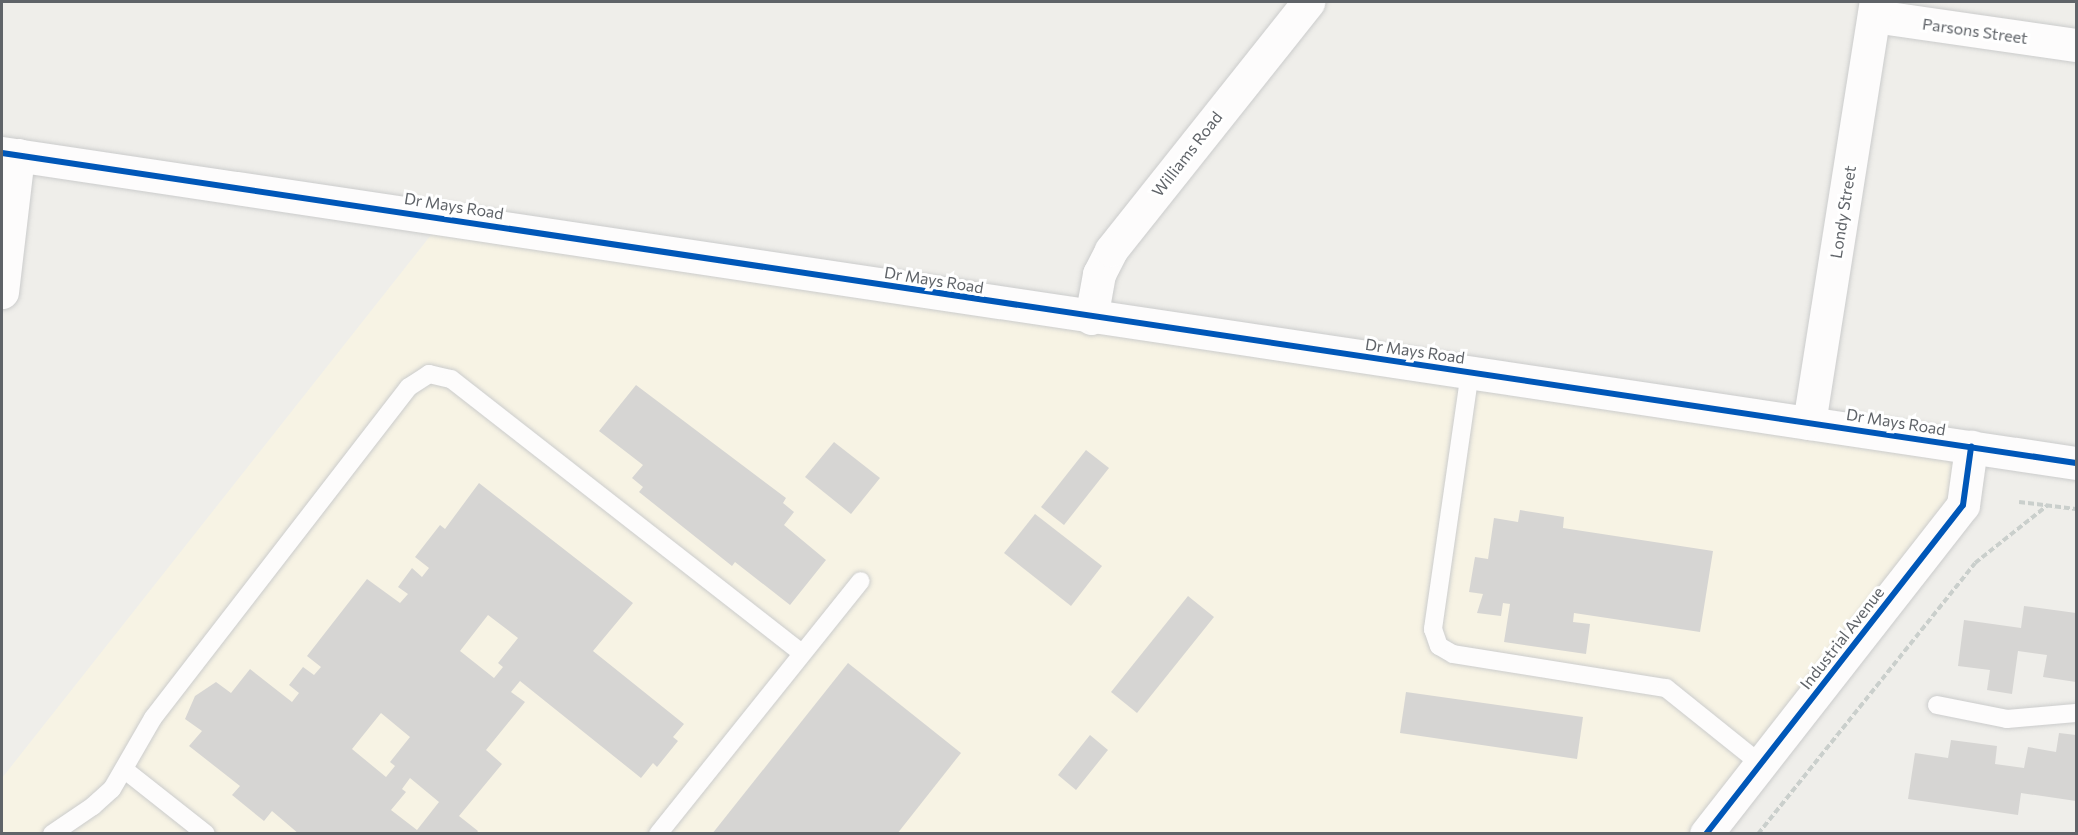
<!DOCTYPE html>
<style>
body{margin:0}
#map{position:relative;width:2078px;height:835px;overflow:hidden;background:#efeeea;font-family:Commissioner,sans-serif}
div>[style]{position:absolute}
.commercial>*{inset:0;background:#f7f3e4}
.building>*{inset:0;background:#d6d5d3}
.path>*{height:4px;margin-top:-2px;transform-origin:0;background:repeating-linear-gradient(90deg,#cacfcc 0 6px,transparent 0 9px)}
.roads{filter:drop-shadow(0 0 2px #cbcccc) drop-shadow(0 0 2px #cbcccc)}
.lane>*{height:18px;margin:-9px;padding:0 9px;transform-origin:9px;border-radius:9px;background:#fdfcfc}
.street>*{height:33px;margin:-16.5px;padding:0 16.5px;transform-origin:16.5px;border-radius:16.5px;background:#fdfcfc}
.cycleway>*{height:6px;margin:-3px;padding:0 3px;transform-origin:3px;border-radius:3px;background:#0057b8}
span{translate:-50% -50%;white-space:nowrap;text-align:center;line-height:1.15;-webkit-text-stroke:6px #fff;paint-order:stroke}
.street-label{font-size:16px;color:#5f6368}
.frame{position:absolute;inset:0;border:3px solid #5f6368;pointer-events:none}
</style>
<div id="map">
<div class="commercial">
<div style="clip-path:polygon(442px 221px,1974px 451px,1966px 505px,1706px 833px,2px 834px,2px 778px)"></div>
</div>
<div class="building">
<div style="clip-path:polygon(636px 385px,786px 498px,783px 503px,794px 512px,784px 525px,826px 560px,790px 605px,735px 562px,732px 566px,639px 492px,643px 487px,632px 478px,643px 465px,599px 431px)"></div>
<div style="clip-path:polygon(834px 442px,880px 478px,851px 514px,805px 477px)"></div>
<div style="clip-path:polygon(1086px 450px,1109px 468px,1064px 525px,1041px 507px)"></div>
<div style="clip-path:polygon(evenodd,479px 483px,633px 603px,593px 651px,684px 724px,673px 737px,678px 741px,657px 767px,653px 763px,641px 778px,520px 681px,511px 692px,525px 702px,486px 750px,502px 764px,459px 816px,478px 831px,476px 834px,299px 834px,272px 811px,264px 821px,232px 795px,240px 786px,189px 746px,202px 731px,185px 719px,195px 696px,216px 682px,231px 693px,250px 669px,292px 702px,299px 693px,289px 685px,303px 667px,314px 675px,321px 667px,307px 656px,367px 579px,400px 603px,408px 594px,398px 587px,412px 568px,422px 577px,429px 568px,415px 557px,440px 525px,445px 529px,479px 483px,488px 615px,518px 638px,498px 663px,503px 667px,494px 678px,460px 651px,488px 615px,479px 483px,381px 713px,410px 737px,390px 762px,395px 766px,386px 777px,352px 749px,381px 713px,479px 483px,410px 778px,439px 802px,417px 830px,391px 810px,406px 792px,402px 789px,410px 778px)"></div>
<div style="clip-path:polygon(1520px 510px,1564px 517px,1563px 528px,1713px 551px,1700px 632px,1574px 613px,1573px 622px,1590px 624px,1586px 654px,1504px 642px,1510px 604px,1503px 603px,1501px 616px,1477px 613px,1483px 594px,1469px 592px,1475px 557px,1488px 559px,1494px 518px,1518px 522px)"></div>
<div style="clip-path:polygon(1035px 514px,1102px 566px,1071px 606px,1004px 553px)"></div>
<div style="clip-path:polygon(1188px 596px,1214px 617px,1137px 713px,1111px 692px)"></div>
<div style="clip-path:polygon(2024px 606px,2076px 613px,2076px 682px,2043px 677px,2047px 655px,2018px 651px,2012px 694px,1987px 690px,1990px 670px,1958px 666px,1964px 620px,2021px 628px)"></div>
<div style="clip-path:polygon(848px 663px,961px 753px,897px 834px,712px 834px)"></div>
<div style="clip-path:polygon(1406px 692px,1583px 717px,1577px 759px,1400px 733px)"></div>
<div style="clip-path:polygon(2059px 733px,2076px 735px,2076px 801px,2021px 793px,2018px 815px,1908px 799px,1915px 753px,1948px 758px,1951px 740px,1997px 746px,1995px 764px,2024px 768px,2028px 747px,2056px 752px)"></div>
<div style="clip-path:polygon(1090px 735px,1108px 750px,1076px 790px,1058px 775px)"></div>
</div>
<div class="path">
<div style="left:2019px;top:502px;width:57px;rotate:7deg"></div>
<div style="left:1758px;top:834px;width:347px;rotate:-51.3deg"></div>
<div style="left:1975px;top:563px;width:93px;rotate:-38.5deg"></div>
</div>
<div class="roads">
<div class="lane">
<div style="left:1470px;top:372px;width:260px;rotate:98.2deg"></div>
<div style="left:1433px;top:629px;width:18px;rotate:71deg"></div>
<div style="left:1439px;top:646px;width:16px;rotate:30deg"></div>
<div style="left:1453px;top:654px;width:216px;rotate:9.1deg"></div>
<div style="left:1666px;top:688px;width:122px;rotate:38.7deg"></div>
<div style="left:1937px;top:705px;width:71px;rotate:11.3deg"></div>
<div style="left:2007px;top:719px;width:69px;rotate:-5deg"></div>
<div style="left:125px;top:770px;width:103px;rotate:38.3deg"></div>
<div style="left:52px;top:834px;width:50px;rotate:-34.3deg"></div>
<div style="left:93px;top:806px;width:25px;rotate:-42deg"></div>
<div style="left:112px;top:789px;width:82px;rotate:-60deg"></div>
<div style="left:153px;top:718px;width:418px;rotate:-52.3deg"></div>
<div style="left:409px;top:387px;width:24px;rotate:-33deg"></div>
<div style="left:429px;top:374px;width:23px;rotate:13deg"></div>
<div style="left:451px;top:379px;width:445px;rotate:38deg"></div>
<div style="left:658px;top:834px;width:324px;rotate:-51.3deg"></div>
</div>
<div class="street">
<div style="left:1874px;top:16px;width:204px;rotate:8.2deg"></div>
<div style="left:2px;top:153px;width:2097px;rotate:8.5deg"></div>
<div style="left:2px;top:292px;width:138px;rotate:-83.3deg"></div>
<div style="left:1091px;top:318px;width:45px;rotate:-79.7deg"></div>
<div style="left:1099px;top:274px;width:27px;rotate:-63deg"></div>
<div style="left:1111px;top:250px;width:317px;rotate:-51.5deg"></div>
<div style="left:1809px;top:423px;width:426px;rotate:-81deg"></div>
<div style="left:1706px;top:834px;width:417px;rotate:-52deg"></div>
<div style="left:1963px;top:505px;width:59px;rotate:-82.1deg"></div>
</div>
</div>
<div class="cycleway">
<div style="left:2px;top:153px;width:2097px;rotate:8.5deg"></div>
<div style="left:1706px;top:834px;width:417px;rotate:-52deg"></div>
<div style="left:1963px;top:505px;width:59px;rotate:-82.1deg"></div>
</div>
<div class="street-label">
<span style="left:1975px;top:31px;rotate:8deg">Parsons Street</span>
<span style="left:1187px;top:154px;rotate:-52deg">Williams Road</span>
<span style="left:454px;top:206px;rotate:9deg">Dr Mays Road</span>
<span style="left:1843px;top:212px;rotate:-81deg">Londy Street</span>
<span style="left:934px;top:280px;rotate:9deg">Dr Mays Road</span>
<span style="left:1415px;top:351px;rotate:8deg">Dr Mays Road</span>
<span style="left:1896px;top:422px;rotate:9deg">Dr Mays Road</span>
<span style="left:1842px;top:638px;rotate:-52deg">Industrial Avenue</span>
</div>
<div class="frame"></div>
</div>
